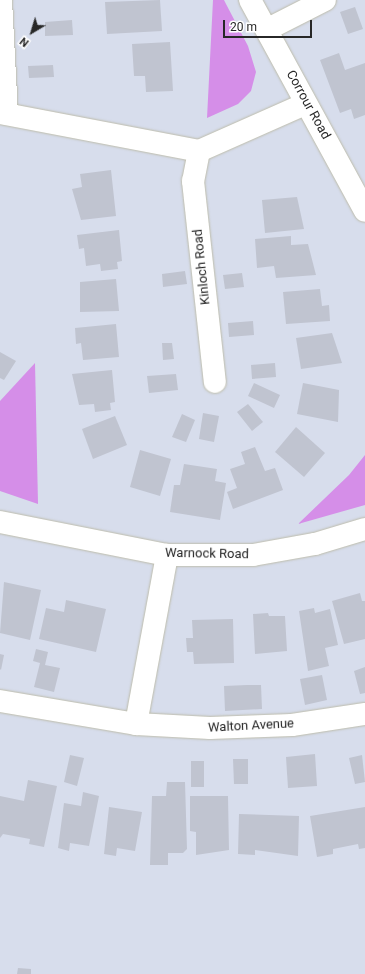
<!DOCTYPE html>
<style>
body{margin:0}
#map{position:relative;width:365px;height:974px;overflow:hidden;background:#d7ddec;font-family:Roboto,sans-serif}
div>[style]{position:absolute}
.green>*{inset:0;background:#d58ee8}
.building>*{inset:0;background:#c0c4d0}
.roads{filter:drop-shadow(0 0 1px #bdbcab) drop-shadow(0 0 1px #bdbcab)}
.street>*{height:22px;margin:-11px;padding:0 11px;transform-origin:11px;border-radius:11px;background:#fff}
span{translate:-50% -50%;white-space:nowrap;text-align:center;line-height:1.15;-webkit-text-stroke:3.5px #fff;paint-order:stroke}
.street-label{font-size:13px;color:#272727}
.north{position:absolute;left:12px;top:12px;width:40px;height:40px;-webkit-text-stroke:3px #fff;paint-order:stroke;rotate:218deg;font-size:11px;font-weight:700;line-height:16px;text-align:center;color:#272727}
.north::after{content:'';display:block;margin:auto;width:14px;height:18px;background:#272727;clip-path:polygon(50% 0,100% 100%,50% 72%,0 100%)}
.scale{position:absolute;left:223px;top:20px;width:89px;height:18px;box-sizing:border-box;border:2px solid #272727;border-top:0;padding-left:5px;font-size:12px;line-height:14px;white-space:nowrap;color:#272727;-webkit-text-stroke:3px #fff;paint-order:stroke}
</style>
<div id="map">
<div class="green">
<div style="clip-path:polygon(213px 0,224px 0,226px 4px,248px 46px,256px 72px,251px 91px,238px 104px,207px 118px)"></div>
<div style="clip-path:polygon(35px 363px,38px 504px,0 491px,0 401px)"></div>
<div style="clip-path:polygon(365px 455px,365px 505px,298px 524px,349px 475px)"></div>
</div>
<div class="building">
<div style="clip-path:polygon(160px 0,162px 31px,107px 34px,105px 2px)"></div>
<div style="clip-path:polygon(355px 7px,363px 29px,348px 34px,340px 12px)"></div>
<div style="clip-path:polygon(72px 20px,73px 35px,45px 36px,45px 22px)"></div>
<div style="clip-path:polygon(170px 42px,173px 91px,146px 92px,145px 76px,134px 76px,132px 44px)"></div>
<div style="clip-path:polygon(339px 53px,345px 70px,365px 63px,365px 115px,354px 119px,351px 109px,340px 113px,320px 60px)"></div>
<div style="clip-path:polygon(53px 65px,54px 77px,29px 78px,28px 66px)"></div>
<div style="clip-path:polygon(111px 170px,116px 216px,81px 220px,72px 189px,82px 187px,80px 174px)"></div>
<div style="clip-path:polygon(297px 197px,304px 229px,265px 233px,262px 200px)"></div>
<div style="clip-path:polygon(119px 230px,122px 261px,117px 262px,118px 269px,101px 271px,100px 264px,86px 266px,84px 248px,79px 249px,77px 235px)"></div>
<div style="clip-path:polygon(291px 236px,291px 245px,308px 244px,316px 275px,276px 278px,274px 266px,257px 268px,255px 239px)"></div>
<div style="clip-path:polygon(185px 271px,187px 284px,163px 287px,162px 274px)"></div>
<div style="clip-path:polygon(242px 273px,244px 287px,225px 289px,223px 275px)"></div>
<div style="clip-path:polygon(116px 279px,119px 311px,80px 312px,80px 282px)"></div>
<div style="clip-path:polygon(320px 289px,322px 306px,329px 305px,330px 321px,286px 324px,283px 292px)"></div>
<div style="clip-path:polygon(253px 321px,254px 335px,229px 337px,228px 323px)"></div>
<div style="clip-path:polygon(116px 324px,119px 357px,83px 360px,81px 343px,76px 344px,75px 328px)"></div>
<div style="clip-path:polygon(332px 333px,342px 363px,301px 369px,296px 338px)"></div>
<div style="clip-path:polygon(162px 343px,172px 343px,174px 359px,163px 360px)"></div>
<div style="clip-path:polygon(0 352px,16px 361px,4px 380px,0 378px)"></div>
<div style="clip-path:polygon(275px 363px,276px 377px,252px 379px,251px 365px)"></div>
<div style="clip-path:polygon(112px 370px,115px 402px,110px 403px,111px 410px,95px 412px,94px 404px,79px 405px,72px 374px)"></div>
<div style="clip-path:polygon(176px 374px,178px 390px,149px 393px,147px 376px)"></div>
<div style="clip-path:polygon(254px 383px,280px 395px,274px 408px,248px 396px)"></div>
<div style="clip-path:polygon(303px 383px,339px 390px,338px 422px,297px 414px)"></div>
<div style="clip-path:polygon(248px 404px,263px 422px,252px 431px,237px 412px)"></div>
<div style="clip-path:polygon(203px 413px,219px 416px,214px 442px,199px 439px)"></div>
<div style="clip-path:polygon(182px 414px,195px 420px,186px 442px,172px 437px)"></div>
<div style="clip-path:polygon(115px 416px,127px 445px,93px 459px,82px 429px)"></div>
<div style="clip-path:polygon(296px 427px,325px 453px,304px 477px,275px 452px)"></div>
<div style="clip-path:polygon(255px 447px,265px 471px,275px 468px,283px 490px,233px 509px,227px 492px,237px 488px,230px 469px,245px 464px,241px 452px)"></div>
<div style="clip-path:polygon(140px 450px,171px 459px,160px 496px,130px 487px)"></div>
<div style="clip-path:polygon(184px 464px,217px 469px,215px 481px,226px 483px,220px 520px,170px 512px,174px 485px,180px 485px)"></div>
<div style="clip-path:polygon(4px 582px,41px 590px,30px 640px,0 633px)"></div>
<div style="clip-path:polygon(360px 593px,362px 601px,365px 601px,365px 639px,344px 644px,332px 601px)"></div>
<div style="clip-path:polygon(66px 600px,106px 609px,96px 652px,39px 639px,46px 608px,64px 612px)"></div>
<div style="clip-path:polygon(314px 608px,315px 613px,330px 609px,338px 645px,325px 648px,329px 666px,308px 671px,299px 611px)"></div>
<div style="clip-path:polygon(268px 613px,269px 616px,285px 616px,287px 651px,255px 654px,253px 614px)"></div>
<div style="clip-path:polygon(233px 619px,234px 663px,194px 664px,193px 652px,187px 652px,186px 638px,193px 638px,192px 620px)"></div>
<div style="clip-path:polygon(36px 649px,48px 652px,45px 665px,60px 668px,54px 692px,34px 687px,40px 663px,33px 661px)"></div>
<div style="clip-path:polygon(0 654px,4px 655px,1px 670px,0 669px)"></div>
<div style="clip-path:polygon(365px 667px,365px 693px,360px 694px,354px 671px)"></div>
<div style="clip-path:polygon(322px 675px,327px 700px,305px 705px,300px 679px)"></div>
<div style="clip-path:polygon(247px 685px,261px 685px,262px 709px,225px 711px,224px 686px)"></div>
<div style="clip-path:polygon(315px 754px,317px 786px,288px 788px,286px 757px)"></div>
<div style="clip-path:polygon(70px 755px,84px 758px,77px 786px,64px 782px)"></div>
<div style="clip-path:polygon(362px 755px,365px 782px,355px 784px,349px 758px)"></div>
<div style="clip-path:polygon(233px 759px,248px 759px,248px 784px,234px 784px)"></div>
<div style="clip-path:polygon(191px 761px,204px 761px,204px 787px,191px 787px)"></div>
<div style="clip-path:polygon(28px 780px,57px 786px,44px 847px,29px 844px,30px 839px,3px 834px,0 838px,0 796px,24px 801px)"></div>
<div style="clip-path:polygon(167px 782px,185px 782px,187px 849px,183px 853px,168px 853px,168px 865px,150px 865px,152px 796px,166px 796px)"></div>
<div style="clip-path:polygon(83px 792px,99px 796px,89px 846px,70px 843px,69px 851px,58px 848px,64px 803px,81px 806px)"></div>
<div style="clip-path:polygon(190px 796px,228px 796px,229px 850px,196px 855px,196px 832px,190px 831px)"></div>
<div style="clip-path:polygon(109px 807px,142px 812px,135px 851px,117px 848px,116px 856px,104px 854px)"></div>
<div style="clip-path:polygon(365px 807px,365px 848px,359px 849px,358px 844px,333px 849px,333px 854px,317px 857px,310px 816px)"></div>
<div style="clip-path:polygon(239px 814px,299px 816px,298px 856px,255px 850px,255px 855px,238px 854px)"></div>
<div style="clip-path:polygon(18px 968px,31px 969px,31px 974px,17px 974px)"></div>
</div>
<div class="roads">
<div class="street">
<div style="left:1px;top:0;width:114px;rotate:87deg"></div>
<div style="left:250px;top:0;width:240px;rotate:61.4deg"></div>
<div style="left:268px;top:29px;width:64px;rotate:-27deg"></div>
<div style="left:0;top:113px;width:203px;rotate:10.8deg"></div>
<div style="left:199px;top:151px;width:116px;rotate:-23.9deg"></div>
<div style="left:199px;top:151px;width:31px;rotate:101deg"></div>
<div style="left:193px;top:181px;width:202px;rotate:83.8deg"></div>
<div style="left:0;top:522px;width:170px;rotate:11.2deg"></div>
<div style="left:167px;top:555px;width:86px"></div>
<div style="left:253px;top:555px;width:63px;rotate:-10.1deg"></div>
<div style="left:315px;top:544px;width:52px;rotate:-16.7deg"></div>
<div style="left:0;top:701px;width:138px;rotate:9.6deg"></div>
<div style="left:136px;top:724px;width:74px;rotate:3.1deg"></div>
<div style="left:210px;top:728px;width:82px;rotate:-2.1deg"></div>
<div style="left:292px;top:725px;width:74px;rotate:-8.6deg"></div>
<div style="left:136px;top:724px;width:172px;rotate:-79.6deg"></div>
</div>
</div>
<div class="street-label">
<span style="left:308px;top:105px;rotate:61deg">Corrour Road</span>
<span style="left:202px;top:267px;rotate:-96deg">Kinloch Road</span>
<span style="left:207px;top:554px;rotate:1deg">Warnock Road</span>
<span style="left:251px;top:726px;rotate:-3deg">Walton Avenue</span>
</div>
<div class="north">N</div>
<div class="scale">20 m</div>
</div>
